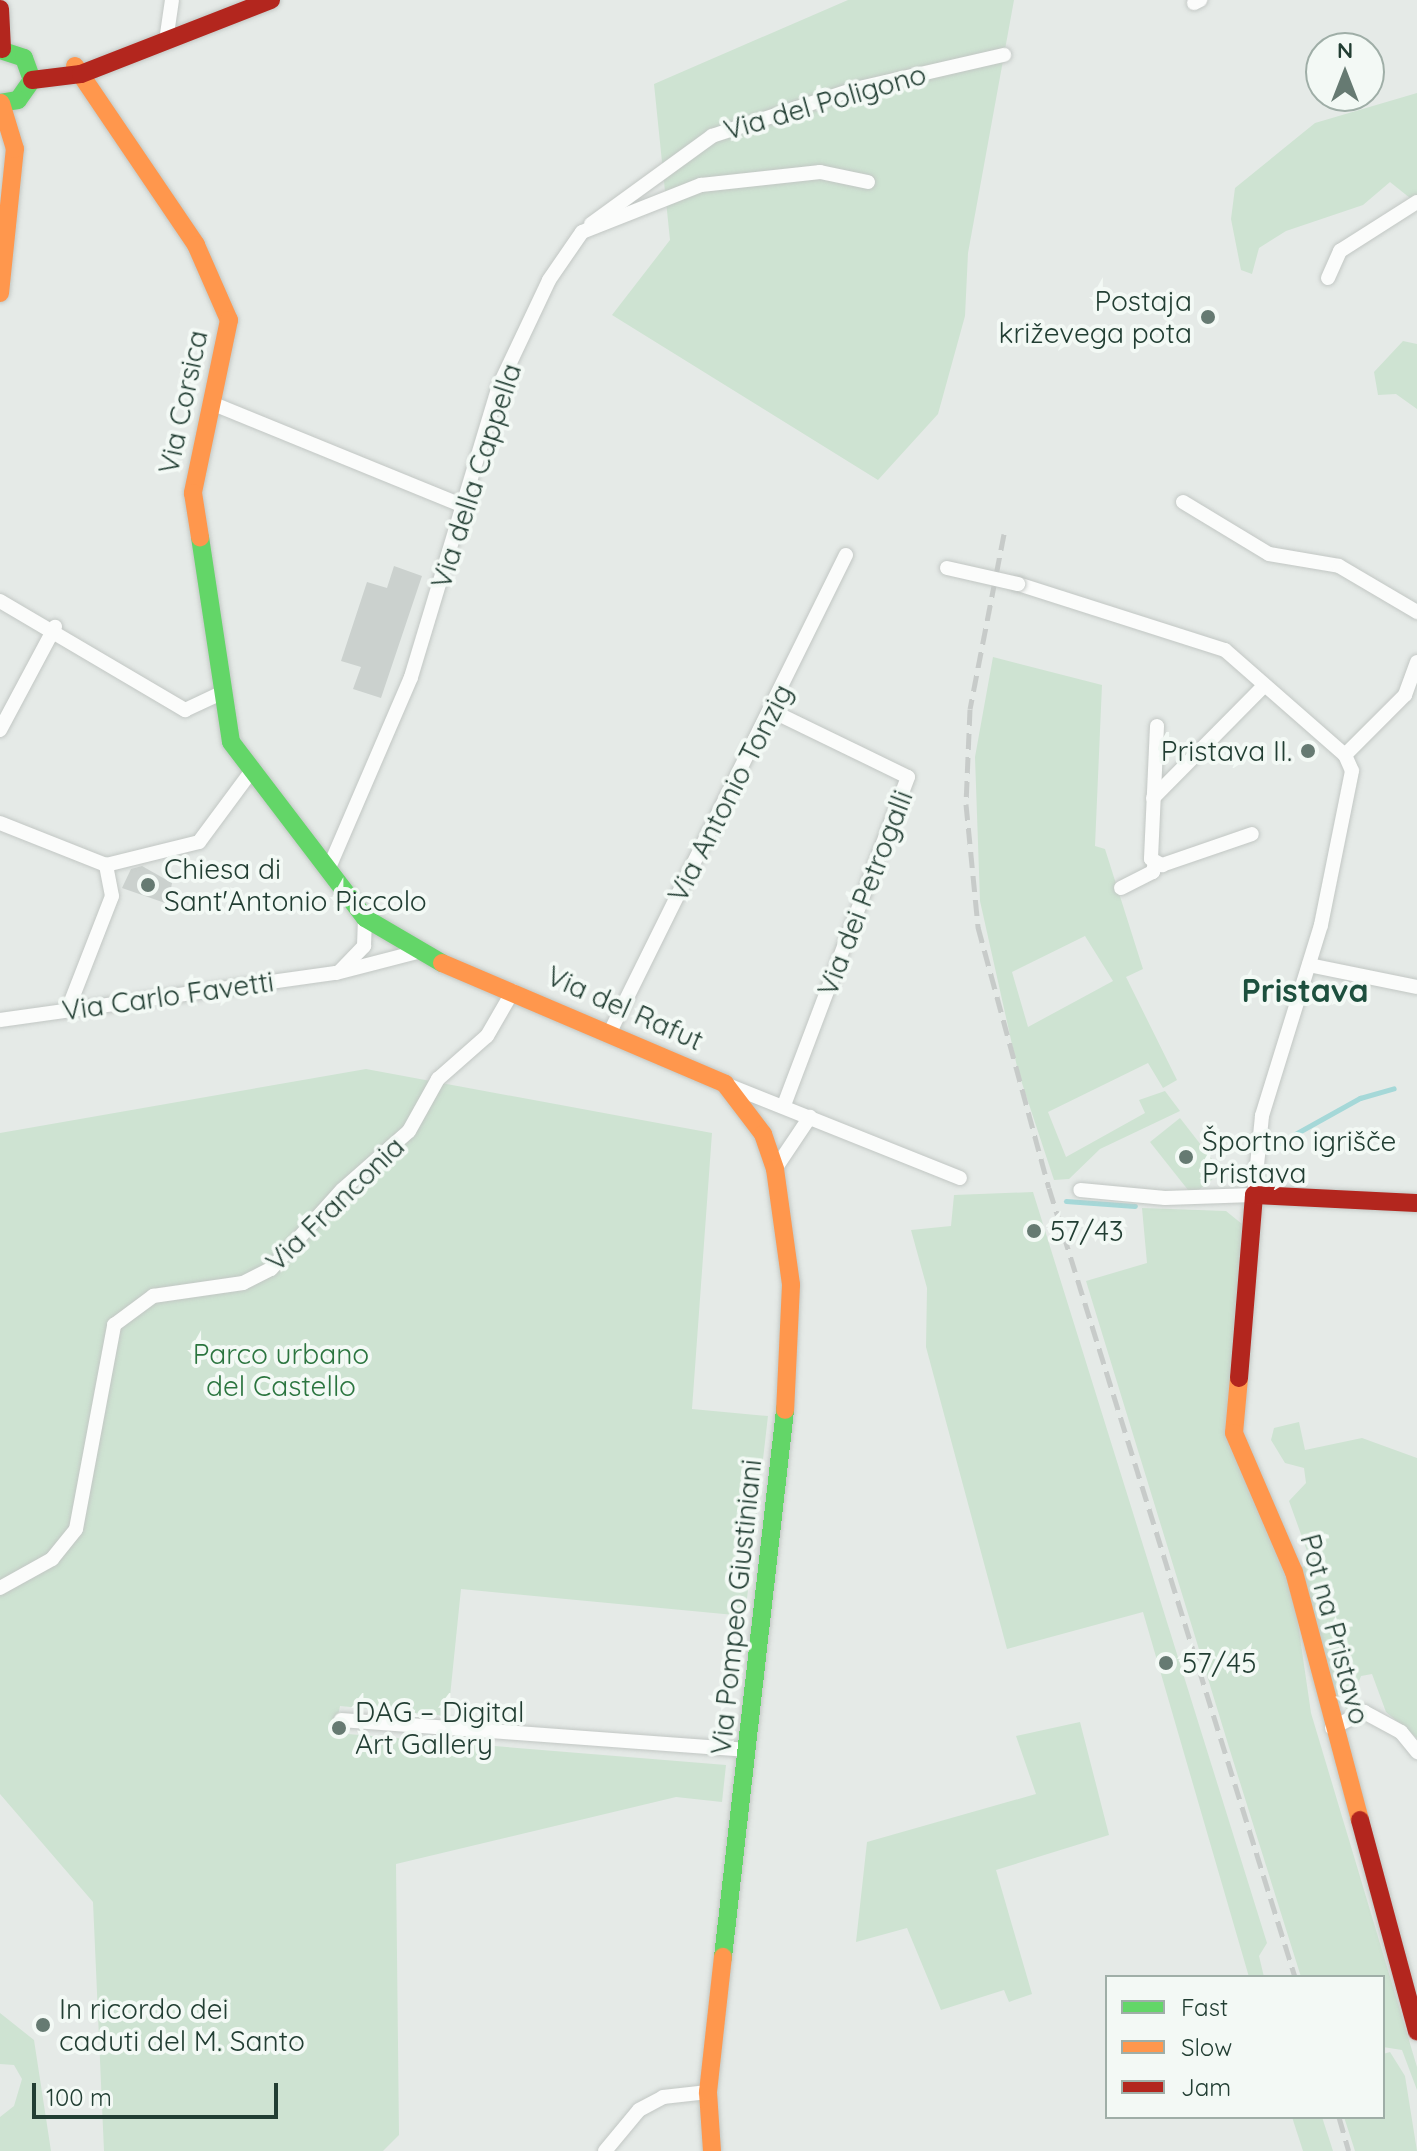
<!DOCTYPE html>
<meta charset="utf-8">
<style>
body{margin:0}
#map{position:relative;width:1417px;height:2151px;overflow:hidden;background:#e5eae7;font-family:Quicksand,sans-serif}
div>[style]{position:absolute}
.green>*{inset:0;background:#cee3d2}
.stream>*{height:5px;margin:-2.5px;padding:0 2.5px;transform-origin:2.5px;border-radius:2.5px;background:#a5d8d8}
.building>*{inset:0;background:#cbd1ce}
.roads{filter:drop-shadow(0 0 2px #c2c7c4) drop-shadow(0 0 2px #c2c7c4)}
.street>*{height:14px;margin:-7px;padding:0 7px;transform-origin:7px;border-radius:7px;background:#fbfcfb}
.fast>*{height:18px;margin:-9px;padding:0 9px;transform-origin:9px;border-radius:9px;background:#63d668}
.slow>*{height:18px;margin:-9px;padding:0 9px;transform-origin:9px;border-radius:9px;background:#ff974d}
.jam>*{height:18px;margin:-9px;padding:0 9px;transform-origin:9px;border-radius:9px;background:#b3261e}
.rail>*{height:5px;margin-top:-2.5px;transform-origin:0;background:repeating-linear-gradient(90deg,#c7cbc9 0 16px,transparent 0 24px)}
.bridges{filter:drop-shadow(0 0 2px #c2c7c4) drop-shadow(0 0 2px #c2c7c4)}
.street-bridge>*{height:14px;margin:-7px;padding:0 7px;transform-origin:7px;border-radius:7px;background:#fbfcfb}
.dots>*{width:22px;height:22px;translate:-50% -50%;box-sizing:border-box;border:4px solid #f3f9f5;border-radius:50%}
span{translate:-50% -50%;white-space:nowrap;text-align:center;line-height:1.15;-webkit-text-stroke:8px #f3f9f5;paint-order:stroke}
.street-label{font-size:28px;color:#223e33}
.poi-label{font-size:28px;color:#223e33}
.right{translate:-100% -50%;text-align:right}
.left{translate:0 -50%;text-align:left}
.park-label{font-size:28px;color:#2b753f}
.quarter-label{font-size:32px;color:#1d503e;font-weight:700}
.legend{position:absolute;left:1105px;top:1975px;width:280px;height:144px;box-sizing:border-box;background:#f3f9f5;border:2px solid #9faea7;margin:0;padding:10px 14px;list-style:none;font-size:24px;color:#223e33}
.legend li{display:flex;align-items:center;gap:16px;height:40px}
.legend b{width:40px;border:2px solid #9faea7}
.north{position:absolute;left:1305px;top:32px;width:80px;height:80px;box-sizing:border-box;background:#f3f9f5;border:2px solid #9faea7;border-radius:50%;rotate:0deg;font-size:22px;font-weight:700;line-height:32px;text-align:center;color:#223e33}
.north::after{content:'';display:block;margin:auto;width:28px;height:36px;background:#667a72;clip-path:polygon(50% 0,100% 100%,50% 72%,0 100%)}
.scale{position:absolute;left:32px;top:2083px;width:246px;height:36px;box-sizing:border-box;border:4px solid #223e33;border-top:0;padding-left:10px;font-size:24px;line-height:28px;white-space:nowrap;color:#223e33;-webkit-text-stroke:6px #f3f9f5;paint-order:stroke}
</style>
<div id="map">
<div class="green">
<div style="clip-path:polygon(848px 0,1014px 0,968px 253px,965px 316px,938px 414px,878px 480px,612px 315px,670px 240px,654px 84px)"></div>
<div style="clip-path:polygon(1417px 93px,1417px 195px,1410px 198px,1390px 182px,1363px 205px,1286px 231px,1259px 248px,1252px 274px,1241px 270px,1231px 219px,1235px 188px,1315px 123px)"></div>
<div style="clip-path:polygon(1403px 341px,1417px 344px,1417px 409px,1396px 394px,1378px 395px,1374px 372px)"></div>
<div style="clip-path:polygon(evenodd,993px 657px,1102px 685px,1095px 846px,1105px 849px,1143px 969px,1126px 977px,1177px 1080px,1163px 1088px,1148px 1063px,1048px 1112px,1066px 1157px,1145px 1113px,1139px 1100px,1165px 1091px,1180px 1111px,1100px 1149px,1069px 1179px,1054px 1180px,1018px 1071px,980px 901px,975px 757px,993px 657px,1085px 936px,1113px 981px,1028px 1027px,1012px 972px,1085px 936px)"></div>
<div style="clip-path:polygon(366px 1069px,712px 1133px,692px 1409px,768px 1416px,745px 1616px,461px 1589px,448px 1716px,340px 1706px,335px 1733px,726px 1765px,722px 1802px,676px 1797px,396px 1864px,399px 2135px,383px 2151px,104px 2151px,93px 1902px,0 1794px,0 1133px)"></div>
<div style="clip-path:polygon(1180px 1118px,1222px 1172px,1192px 1195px,1150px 1142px)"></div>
<div style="clip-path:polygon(1033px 1192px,1267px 1943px,1259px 1956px,1264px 1977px,1249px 1977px,1143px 1612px,1007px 1649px,926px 1347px,927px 1288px,911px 1230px,951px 1226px,954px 1195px)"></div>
<div style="clip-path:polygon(1142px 1208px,1226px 1211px,1242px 1224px,1228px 1440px,1272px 1532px,1295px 1603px,1311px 1713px,1417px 2067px,1417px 2090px,1402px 2050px,1383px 2047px,1383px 1977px,1301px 1977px,1232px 1757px,1086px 1281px,1147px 1263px)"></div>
<div style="clip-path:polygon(1299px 1422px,1305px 1450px,1362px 1438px,1417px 1458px,1417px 1738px,1386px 1712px,1372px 1674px,1361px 1676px,1348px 1710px,1331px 1696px,1301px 1568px,1311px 1562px,1289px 1501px,1306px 1483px,1304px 1468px,1285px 1463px,1271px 1440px,1274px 1428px)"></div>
<div style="clip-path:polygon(1080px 1722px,1109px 1835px,996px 1870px,1032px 1994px,1009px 2002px,1004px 1990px,941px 2010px,907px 1928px,856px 1942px,867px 1842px,1036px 1794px,1016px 1736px)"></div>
<div style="clip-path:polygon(0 2013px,34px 2040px,51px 2151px,0 2151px,0 2117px,14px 2106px,22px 2079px,14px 2065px,0 2064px)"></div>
<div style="clip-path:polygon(1390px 2052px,1405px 2076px,1417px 2151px,1355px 2151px,1344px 2117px,1383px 2117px,1383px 2054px)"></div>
<div style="clip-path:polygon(1292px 2117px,1322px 2117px,1333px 2151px,1303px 2151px)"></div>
</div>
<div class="stream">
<div style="left:1279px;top:1143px;width:93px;rotate:-29.1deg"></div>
<div style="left:1360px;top:1098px;width:35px;rotate:-16deg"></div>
<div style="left:1066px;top:1201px;width:69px;rotate:4.1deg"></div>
</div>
<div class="building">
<div style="clip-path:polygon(394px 566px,422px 576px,381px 698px,353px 689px,361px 667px,341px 661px,367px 582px,387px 588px)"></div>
<div style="clip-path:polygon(142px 866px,172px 883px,168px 904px,122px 888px,131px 869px)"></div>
</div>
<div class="roads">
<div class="street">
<div style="left:1194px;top:3px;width:7px;rotate:-27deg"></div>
<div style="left:166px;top:41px;width:41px;rotate:-81.7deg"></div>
<div style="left:591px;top:224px;width:150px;rotate:-36deg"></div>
<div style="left:712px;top:136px;width:151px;rotate:-18.2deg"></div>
<div style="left:855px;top:89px;width:153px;rotate:-12.9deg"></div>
<div style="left:1328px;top:278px;width:30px;rotate:-66deg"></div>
<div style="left:1340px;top:251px;width:91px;rotate:-32.5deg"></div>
<div style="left:211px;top:403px;width:275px;rotate:22.2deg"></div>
<div style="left:1183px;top:502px;width:100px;rotate:31.2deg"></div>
<div style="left:1269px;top:554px;width:71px;rotate:9.7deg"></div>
<div style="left:1339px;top:566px;width:91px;rotate:30.5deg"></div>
<div style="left:1018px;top:584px;width:217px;rotate:17.7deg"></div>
<div style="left:1225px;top:650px;width:159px;rotate:41.2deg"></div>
<div style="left:1345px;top:755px;width:17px;rotate:66deg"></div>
<div style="left:1352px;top:771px;width:157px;rotate:101.4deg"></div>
<div style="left:1321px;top:925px;width:200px;rotate:107.2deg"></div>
<div style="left:1262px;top:1116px;width:79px;rotate:95.8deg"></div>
<div style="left:1254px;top:1195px;width:89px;rotate:178.1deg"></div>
<div style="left:1165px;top:1198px;width:85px;rotate:-174.6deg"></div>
<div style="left:0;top:601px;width:215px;rotate:30.5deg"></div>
<div style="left:185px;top:710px;width:38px;rotate:-25deg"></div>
<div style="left:772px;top:711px;width:151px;rotate:25.9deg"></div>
<div style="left:908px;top:777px;width:351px;rotate:110.7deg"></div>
<div style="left:1157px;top:726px;width:133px;rotate:92.6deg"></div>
<div style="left:1151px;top:859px;width:13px;rotate:29deg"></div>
<div style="left:1162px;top:865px;width:95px;rotate:-19deg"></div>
<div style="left:0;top:730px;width:117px;rotate:-61.9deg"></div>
<div style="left:1345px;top:755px;width:85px;rotate:-45deg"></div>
<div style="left:1405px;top:695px;width:35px;rotate:-70deg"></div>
<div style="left:1153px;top:798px;width:158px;rotate:-45.3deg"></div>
<div style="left:0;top:823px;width:114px;rotate:21.6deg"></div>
<div style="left:106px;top:865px;width:96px;rotate:-13.9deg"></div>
<div style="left:199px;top:842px;width:91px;rotate:-53.5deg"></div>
<div style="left:328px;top:870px;width:210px;rotate:-66.7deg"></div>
<div style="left:411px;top:677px;width:304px;rotate:-73.2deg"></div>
<div style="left:499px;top:386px;width:117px;rotate:-64.7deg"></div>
<div style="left:549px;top:280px;width:58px;rotate:-55.5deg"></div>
<div style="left:582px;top:232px;width:128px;rotate:-21.6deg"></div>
<div style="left:701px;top:185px;width:120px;rotate:-6.2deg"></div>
<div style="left:820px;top:172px;width:49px;rotate:11.8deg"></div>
<div style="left:1121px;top:888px;width:36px;rotate:-27deg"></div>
<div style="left:1153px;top:872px;width:10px;rotate:-79deg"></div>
<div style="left:1309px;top:965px;width:110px;rotate:11.5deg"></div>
<div style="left:340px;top:971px;width:35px;rotate:-46deg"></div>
<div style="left:364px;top:946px;width:28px;rotate:-88deg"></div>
<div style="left:68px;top:1009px;width:121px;rotate:-68.7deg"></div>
<div style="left:112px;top:896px;width:32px;rotate:-101deg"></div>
<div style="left:0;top:1020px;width:339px;rotate:-8deg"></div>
<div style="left:336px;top:973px;width:84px;rotate:-14.5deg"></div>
<div style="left:611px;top:1030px;width:530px;rotate:-63.68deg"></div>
<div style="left:725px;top:1084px;width:253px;rotate:21.8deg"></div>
<div style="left:775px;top:1169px;width:63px;rotate:-56.1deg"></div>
<div style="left:0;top:1588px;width:60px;rotate:-29.1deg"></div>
<div style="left:52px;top:1559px;width:38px;rotate:-51deg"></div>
<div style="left:76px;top:1529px;width:208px;rotate:-79.4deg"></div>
<div style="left:114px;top:1325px;width:49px;rotate:-36.6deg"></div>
<div style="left:153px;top:1296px;width:91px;rotate:-8.2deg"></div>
<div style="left:243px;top:1283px;width:31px;rotate:-27deg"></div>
<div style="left:271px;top:1269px;width:106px;rotate:-48.1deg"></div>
<div style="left:342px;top:1190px;width:89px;rotate:-41.4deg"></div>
<div style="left:409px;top:1131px;width:60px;rotate:-60.9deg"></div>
<div style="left:438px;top:1079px;width:65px;rotate:-41.3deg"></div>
<div style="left:487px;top:1036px;width:52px;rotate:-60deg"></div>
<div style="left:341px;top:1720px;width:408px;rotate:4.2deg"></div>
<div style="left:1332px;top:1728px;width:36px;rotate:-27deg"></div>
<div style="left:1364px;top:1712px;width:42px;rotate:28.4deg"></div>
<div style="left:1401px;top:1732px;width:26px;rotate:51deg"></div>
<div style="left:605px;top:2151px;width:53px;rotate:-50.3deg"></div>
<div style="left:639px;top:2110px;width:27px;rotate:-28deg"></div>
<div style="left:663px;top:2097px;width:45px;rotate:-6.3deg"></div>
</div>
<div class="fast">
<div style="left:0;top:50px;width:25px;rotate:18deg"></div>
<div style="left:24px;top:58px;width:23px;rotate:70deg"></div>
<div style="left:32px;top:80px;width:24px;rotate:125deg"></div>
<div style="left:18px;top:100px;width:18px;rotate:171deg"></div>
<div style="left:200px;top:537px;width:207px;rotate:81.4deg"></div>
<div style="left:231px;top:742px;width:221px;rotate:52.7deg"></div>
<div style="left:365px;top:918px;width:89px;rotate:30.3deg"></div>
<div style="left:723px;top:1957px;width:551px;rotate:-83.53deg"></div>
</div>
<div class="slow">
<div style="left:75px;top:66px;width:216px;rotate:55.9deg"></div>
<div style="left:196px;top:245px;width:82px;rotate:66.3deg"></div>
<div style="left:229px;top:320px;width:177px;rotate:101.8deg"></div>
<div style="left:193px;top:493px;width:45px;rotate:81deg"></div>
<div style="left:0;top:293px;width:145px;rotate:-84.1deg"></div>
<div style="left:15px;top:149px;width:48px;rotate:-106.9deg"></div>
<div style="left:442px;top:963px;width:308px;rotate:23.1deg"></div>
<div style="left:725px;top:1084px;width:63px;rotate:52.8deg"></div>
<div style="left:763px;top:1134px;width:37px;rotate:71deg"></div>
<div style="left:775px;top:1169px;width:117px;rotate:82.1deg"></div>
<div style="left:791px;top:1285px;width:125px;rotate:92.7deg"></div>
<div style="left:1239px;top:1378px;width:55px;rotate:95.2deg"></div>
<div style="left:1234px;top:1433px;width:151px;rotate:66.7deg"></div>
<div style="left:1294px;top:1572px;width:257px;rotate:75.1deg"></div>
<div style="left:712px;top:2151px;width:59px;rotate:-93.9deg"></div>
<div style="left:708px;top:2092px;width:136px;rotate:-83.7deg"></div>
</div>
<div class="jam">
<div style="left:0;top:9px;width:40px;rotate:87.1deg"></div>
<div style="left:32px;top:80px;width:49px;rotate:-7deg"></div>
<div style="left:81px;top:74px;width:204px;rotate:-21.3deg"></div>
<div style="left:1239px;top:1378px;width:184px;rotate:-85.3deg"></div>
<div style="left:1254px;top:1195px;width:163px;rotate:2.8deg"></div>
<div style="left:1360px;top:1820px;width:219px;rotate:74.9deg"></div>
</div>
</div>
<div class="rail">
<div style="left:1004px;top:534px;width:178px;rotate:101deg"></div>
<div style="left:970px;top:709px;width:95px;rotate:92.4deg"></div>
<div style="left:966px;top:804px;width:124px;rotate:84.4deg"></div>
<div style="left:978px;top:927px;width:270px;rotate:74.8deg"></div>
<div style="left:1049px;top:1188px;width:826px;rotate:72.68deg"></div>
<div style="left:1339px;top:2117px;width:35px;rotate:74deg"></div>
</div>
<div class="bridges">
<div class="street-bridge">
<div style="left:947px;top:568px;width:73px;rotate:12.7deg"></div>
</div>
</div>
<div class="dots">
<div style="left:1208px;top:317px;background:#667a72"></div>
<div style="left:1308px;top:751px;background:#667a72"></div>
<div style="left:148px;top:885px;background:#667a72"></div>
<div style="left:1186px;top:1157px;background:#667a72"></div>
<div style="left:1034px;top:1231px;background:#667a72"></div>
<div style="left:1166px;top:1663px;background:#667a72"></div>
<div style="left:339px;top:1728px;background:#667a72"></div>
<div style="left:43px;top:2025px;background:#667a72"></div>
</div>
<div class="street-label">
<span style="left:825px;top:102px;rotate:-16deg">Via del Poligono</span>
<span style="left:183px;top:402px;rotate:-78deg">Via Corsica</span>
<span style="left:476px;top:476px;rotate:-72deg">Via della Cappella</span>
<span style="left:730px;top:793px;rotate:-63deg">Via Antonio Tonzig</span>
<span style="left:865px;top:893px;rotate:-69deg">Via dei Petrogalli</span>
<span style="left:168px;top:996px;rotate:-8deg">Via Carlo Favetti</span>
<span style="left:625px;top:1008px;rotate:24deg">Via del Rafut</span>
<span style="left:335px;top:1204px;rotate:-44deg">Via Franconia</span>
<span style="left:736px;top:1607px;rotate:-84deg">Via Pompeo Giustiniani</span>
<span style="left:1335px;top:1629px;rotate:75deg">Pot na Pristavo</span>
</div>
<div class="poi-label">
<span class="right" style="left:1192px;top:317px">Postaja<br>križevega pota</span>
<span class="right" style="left:1292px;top:751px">Pristava II.</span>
<span class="left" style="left:164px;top:885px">Chiesa di<br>Sant'Antonio Piccolo</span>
<span class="left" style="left:1202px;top:1157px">Športno igrišče<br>Pristava</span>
<span class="left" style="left:1050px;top:1231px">57/43</span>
<span class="left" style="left:1182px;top:1663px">57/45</span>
<span class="left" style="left:355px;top:1728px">DAG – Digital<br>Art Gallery</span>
<span class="left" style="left:59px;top:2025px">In ricordo dei<br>caduti del M. Santo</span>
</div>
<div class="park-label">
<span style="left:281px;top:1370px">Parco urbano<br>del Castello</span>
</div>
<div class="quarter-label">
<span style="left:1305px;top:990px">Pristava</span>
</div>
<ul class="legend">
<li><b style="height:10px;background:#63d668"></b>Fast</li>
<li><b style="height:10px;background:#ff974d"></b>Slow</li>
<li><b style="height:10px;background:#b3261e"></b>Jam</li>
</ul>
<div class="north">N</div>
<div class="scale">100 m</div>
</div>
